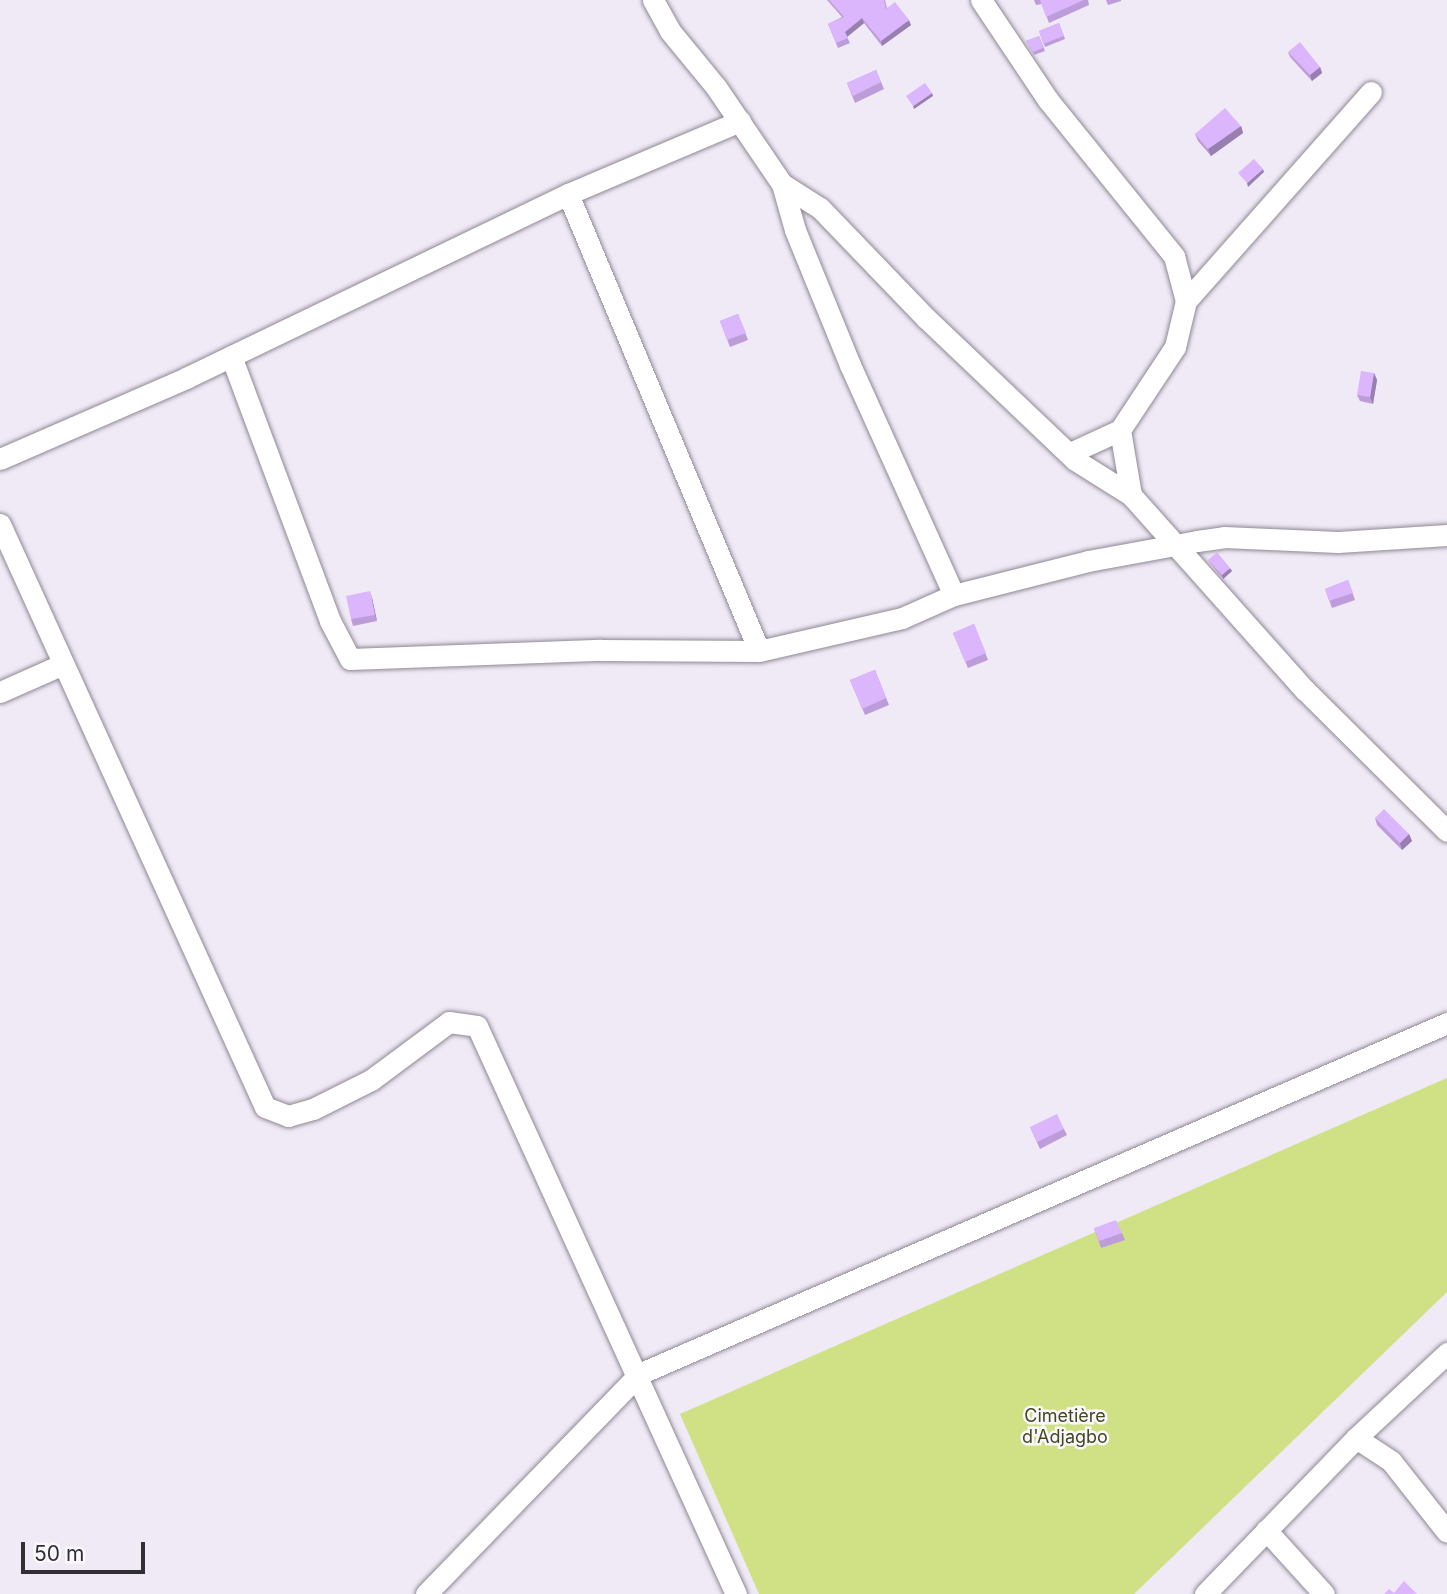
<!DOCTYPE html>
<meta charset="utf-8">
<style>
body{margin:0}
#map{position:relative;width:1447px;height:1594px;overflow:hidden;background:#f0e9f6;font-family:Inter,sans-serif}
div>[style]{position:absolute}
.green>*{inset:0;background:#d0e084}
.roads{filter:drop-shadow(0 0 2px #8e8994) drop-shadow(0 0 2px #8e8994)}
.minor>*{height:21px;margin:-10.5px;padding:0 10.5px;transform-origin:10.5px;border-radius:10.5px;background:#fff}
.wall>*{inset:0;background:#bc9dd9}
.shaded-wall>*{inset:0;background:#997fb0}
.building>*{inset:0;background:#dbb6fc}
span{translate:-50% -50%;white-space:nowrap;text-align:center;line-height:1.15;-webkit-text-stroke:5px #fbf8fd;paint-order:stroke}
.park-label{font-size:18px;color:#43491f}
.scale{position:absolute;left:21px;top:1542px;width:124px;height:32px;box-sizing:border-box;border:4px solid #322f34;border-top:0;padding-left:9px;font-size:21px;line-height:24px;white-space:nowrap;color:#322f34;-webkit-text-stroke:5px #fbf8fd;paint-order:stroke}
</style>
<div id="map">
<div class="green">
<div style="clip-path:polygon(1447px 1078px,1447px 1292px,1134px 1594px,759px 1594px,680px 1414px)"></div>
</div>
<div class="roads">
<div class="minor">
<div style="left:653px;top:0;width:35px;rotate:61deg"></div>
<div style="left:670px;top:31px;width:72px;rotate:50.6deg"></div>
<div style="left:716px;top:87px;width:117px;rotate:55.8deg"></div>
<div style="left:782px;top:184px;width:48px;rotate:74.2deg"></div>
<div style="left:795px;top:230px;width:146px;rotate:67.8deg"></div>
<div style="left:850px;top:365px;width:252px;rotate:65.7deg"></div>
<div style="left:981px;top:0;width:120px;rotate:56.2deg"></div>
<div style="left:1048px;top:100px;width:201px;rotate:51.1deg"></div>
<div style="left:1174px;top:256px;width:47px;rotate:75.1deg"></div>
<div style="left:782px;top:184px;width:45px;rotate:32.3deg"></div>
<div style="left:820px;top:208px;width:154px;rotate:46.1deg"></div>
<div style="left:927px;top:319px;width:204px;rotate:43.6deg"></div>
<div style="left:1075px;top:460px;width:66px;rotate:32deg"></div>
<div style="left:1131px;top:495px;width:261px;rotate:48.3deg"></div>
<div style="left:1305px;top:690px;width:200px;rotate:44.8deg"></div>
<div style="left:568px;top:194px;width:495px;rotate:67.3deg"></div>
<div style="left:231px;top:356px;width:283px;rotate:69.5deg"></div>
<div style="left:330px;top:621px;width:43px;rotate:62.2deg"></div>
<div style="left:350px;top:659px;width:251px;rotate:-2.1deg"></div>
<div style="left:601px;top:650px;width:158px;rotate:0.4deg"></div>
<div style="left:759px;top:651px;width:147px;rotate:-13deg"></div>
<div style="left:902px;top:618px;width:57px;rotate:-23.9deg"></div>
<div style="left:954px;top:595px;width:138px;rotate:-14.2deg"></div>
<div style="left:1088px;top:561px;width:111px;rotate:-10.4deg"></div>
<div style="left:1197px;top:541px;width:27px;rotate:-8deg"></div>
<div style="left:1224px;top:537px;width:114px;rotate:2.5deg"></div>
<div style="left:1338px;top:542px;width:109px;rotate:-3.7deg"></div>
<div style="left:1120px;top:430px;width:66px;rotate:80.4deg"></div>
<div style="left:1070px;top:453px;width:55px;rotate:-24.7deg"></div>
<div style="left:1120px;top:430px;width:100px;rotate:-56.5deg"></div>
<div style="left:1175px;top:347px;width:47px;rotate:-76.6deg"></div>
<div style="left:1186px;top:301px;width:279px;rotate:-48.5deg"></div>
<div style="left:0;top:459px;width:203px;rotate:-23.5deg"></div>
<div style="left:186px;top:378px;width:424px;rotate:-25.7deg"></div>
<div style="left:568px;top:194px;width:187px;rotate:-23deg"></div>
<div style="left:0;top:524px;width:640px;rotate:65.56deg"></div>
<div style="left:265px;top:1107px;width:25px;rotate:21deg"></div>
<div style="left:288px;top:1116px;width:26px;rotate:-16deg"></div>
<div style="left:313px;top:1109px;width:65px;rotate:-26.6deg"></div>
<div style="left:371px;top:1080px;width:97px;rotate:-36.6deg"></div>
<div style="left:449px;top:1022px;width:28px;rotate:8deg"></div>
<div style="left:477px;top:1026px;width:624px;rotate:65.49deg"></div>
<div style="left:0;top:692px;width:67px;rotate:-23.9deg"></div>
<div style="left:1356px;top:1438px;width:42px;rotate:33.3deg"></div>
<div style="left:1391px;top:1461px;width:90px;rotate:51.7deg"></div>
<div style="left:1266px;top:1530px;width:86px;rotate:47.8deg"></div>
<div style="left:426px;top:1594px;width:306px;rotate:-45.9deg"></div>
<div style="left:639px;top:1374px;width:881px;rotate:-23.48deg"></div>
<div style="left:1205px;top:1594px;width:217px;rotate:-45.9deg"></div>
<div style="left:1356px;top:1438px;width:125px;rotate:-43deg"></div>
</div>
</div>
<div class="wall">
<div style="clip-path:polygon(827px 0,885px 0,887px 8px,911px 25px,882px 46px,864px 23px,847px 37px,850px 43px,838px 48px,828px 24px,842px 17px)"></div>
<div style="clip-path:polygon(1034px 0,1088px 0,1089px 5px,1049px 23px,1042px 4px,1036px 5px)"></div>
<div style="clip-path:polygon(1106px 0,1121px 0,1121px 1px,1108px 5px)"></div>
<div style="clip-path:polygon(1059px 23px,1065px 39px,1045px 47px,1039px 31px)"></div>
<div style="clip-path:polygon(1039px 36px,1045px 51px,1034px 55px,1026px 41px)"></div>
<div style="clip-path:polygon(1288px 52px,1320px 67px,1322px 73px,1312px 81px,1290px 57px)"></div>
<div style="clip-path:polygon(876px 70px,884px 89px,855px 103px,847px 83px)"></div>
<div style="clip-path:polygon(1241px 126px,1243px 133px,1211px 156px,1198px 141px,1195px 134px)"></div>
<div style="clip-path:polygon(738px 314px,748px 340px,730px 347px,720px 321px)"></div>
<div style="clip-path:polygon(1374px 373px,1377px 380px,1373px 404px,1360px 401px,1357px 395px)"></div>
<div style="clip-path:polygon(1208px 560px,1232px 571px,1223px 579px,1210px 563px)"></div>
<div style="clip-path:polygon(1348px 580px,1355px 600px,1332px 608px,1325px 589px)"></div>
<div style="clip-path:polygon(372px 598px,377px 621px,353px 626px,351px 619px)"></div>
<div style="clip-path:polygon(974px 624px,988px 660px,968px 668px,953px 633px)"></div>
<div style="clip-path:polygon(875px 670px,889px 705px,865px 715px,850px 680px)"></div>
<div style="clip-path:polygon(1375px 818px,1409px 834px,1412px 841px,1402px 850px,1377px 825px)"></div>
<div style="clip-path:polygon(1030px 1127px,1064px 1129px,1067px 1135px,1040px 1149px)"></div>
<div style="clip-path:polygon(1094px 1228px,1122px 1233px,1125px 1240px,1101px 1248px)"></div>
</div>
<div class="shaded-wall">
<div style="clip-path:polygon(862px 18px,864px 23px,847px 37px,845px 32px)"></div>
<div style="clip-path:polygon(909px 20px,911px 25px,882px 46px,881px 41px)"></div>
<div style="clip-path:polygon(1320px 67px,1322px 73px,1312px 81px,1310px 75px)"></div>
<div style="clip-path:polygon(932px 93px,933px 96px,914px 109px,913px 106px)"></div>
<div style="clip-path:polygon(1241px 126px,1243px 133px,1211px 156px,1208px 149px)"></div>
<div style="clip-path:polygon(1263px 169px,1264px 172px,1248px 187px,1247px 183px)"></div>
<div style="clip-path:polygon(1374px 373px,1377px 380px,1373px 404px,1370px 397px)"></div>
<div style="clip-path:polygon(1230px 568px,1232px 571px,1223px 579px,1222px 575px)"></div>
<div style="clip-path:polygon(370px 591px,372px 598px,377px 621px,375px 615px)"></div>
<div style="clip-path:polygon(1409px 834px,1412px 841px,1402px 850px,1400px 843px)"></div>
</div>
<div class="building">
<div style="clip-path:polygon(829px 0,884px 0,886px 9px,895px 2px,909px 20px,881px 41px,862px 18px,845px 32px,848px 38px,836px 43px,828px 24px,844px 17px)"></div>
<div style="clip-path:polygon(1040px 0,1084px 0,1046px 17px)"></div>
<div style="clip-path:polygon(1059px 23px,1064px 36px,1043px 44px,1039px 31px)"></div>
<div style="clip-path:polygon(1039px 36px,1043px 48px,1033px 52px,1026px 41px)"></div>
<div style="clip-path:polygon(1300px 42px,1320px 67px,1310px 75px,1288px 52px)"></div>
<div style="clip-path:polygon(876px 70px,881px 82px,853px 96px,847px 83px)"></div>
<div style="clip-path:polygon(925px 83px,932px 93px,913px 106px,906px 96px)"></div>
<div style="clip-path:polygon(1225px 108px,1241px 126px,1208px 149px,1195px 134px)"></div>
<div style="clip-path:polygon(1254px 159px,1263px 169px,1247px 183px,1238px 173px)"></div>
<div style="clip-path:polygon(738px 314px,746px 333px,727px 340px,720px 321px)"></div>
<div style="clip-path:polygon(1361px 371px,1374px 373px,1370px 397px,1357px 395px)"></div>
<div style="clip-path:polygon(1217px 552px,1230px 568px,1222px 575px,1208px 560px)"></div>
<div style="clip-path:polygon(1348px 580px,1353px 593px,1329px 601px,1325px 589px)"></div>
<div style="clip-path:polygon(370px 591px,375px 615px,351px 619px,346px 596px)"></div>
<div style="clip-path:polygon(974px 624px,986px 653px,965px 662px,953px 633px)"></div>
<div style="clip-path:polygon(875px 670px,886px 698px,862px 709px,850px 680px)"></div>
<div style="clip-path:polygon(1384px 809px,1409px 834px,1400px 843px,1375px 818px)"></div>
<div style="clip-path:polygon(1057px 1114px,1064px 1129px,1037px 1142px,1030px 1127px)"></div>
<div style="clip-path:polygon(1116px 1220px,1122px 1233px,1099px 1241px,1094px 1228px)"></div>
<div style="clip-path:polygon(1404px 1581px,1417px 1594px,1384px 1594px,1389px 1589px,1394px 1593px)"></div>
</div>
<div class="park-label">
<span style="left:1065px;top:1427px">Cimetière<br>d'Adjagbo</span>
</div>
<div class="scale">50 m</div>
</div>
